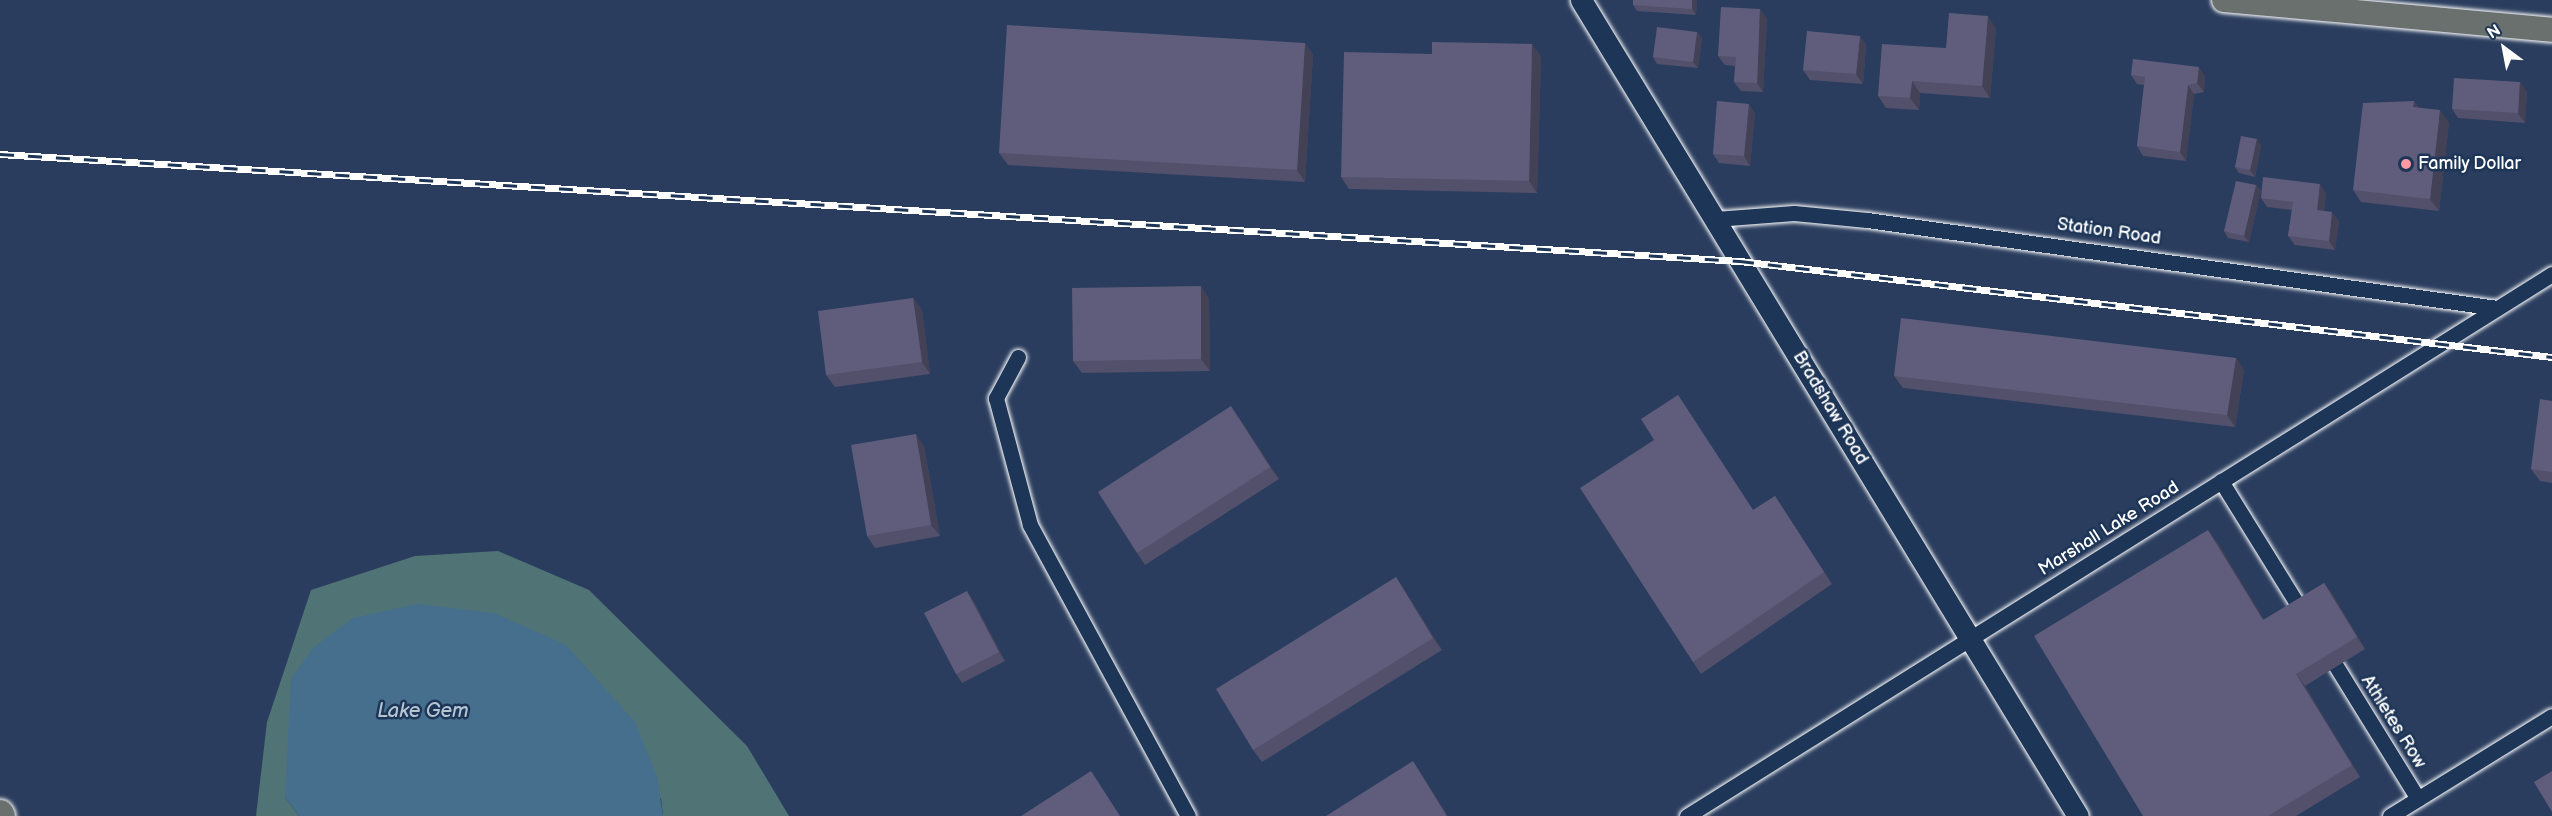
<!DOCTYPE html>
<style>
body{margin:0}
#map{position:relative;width:2552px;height:816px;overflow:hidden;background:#2a3d5e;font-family:"Balsamiq Sans",sans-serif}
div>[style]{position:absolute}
.green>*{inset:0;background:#507475}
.water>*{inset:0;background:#466e8d}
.roads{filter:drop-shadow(0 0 2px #fff) drop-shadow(0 0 2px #fff)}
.street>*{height:15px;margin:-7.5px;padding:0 7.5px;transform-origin:7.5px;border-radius:7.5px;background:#1d3557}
.secondary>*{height:21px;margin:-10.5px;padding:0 10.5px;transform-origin:10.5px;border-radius:10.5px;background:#1d3557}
.primary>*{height:24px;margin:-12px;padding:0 12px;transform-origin:12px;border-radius:12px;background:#6a706d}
.highway>*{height:28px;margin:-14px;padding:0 14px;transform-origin:14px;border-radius:14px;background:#6a706d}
.rail>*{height:7px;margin-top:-3.5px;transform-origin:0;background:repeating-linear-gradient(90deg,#1d3557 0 14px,#fff 0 28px);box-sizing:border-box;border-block:2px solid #fff}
.wall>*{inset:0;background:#52506a}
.shaded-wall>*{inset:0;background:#424156}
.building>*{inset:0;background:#5f5d7b}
.dots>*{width:16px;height:16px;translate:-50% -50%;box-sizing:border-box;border:3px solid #1d3557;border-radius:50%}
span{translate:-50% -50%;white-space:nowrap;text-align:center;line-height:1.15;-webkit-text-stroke:5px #1d3557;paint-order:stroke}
.poi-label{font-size:18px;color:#fff}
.left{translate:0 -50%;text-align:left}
.street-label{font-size:18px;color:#fff}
.water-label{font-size:20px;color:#b5c5d1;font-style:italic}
.north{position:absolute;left:2474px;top:18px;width:60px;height:60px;-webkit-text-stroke:4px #1d3557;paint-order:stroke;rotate:328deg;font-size:16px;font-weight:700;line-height:24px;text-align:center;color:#fff}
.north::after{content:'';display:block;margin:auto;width:21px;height:27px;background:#fff;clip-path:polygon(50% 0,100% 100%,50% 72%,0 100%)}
</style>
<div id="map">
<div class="green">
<div style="clip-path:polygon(498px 551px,589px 590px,747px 746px,789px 816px,663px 816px,661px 798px,285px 797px,299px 816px,256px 816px,267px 722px,311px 590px,415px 556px)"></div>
</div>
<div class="water">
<div style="clip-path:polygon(417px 604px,494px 613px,566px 645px,635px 722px,657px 776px,663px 816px,299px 816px,285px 797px,291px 679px,313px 648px,353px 618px)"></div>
</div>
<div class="roads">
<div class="street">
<div style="left:1715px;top:219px;width:79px;rotate:-4.3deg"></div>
<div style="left:1794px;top:213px;width:73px;rotate:5.5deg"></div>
<div style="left:1867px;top:220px;width:636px;rotate:7.95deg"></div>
<div style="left:1018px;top:357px;width:47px;rotate:118.2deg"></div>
<div style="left:996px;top:398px;width:131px;rotate:75deg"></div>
<div style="left:1030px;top:525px;width:331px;rotate:61.5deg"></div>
<div style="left:2221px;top:481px;width:155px;rotate:58.2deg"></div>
<div style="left:2336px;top:666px;width:156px;rotate:58.3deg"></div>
<div style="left:1687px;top:816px;width:1021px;rotate:-32.07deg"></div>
<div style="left:2390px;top:816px;width:190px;rotate:-31.7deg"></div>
</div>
<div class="secondary">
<div style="left:1581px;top:0;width:955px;rotate:58.66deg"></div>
</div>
<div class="primary">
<div style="left:2224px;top:0;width:329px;rotate:5.2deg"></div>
</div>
<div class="highway">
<div style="left:0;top:814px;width:2px;rotate:63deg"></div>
</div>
</div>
<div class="rail">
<div style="left:0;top:154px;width:1743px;rotate:3.52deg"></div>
<div style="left:1740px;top:261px;width:818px;rotate:6.74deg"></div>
</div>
<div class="wall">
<div style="clip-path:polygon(1633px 0,1697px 0,1696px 15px,1637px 11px,1633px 5px)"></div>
<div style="clip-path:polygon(1767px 18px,1763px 92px,1741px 91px,1734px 82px,1735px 66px,1725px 65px,1718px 56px)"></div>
<div style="clip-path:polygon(1996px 28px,1990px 98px,1920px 93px,1919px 110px,1886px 108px,1878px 96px,1946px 48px)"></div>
<div style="clip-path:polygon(1697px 32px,1702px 38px,1698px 68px,1657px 64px,1653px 57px)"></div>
<div style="clip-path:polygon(1860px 36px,1866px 45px,1863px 84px,1810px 80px,1803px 70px)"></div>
<div style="clip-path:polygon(1305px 43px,1313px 55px,1305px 182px,1008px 165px,999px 153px)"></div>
<div style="clip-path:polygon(1432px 54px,1541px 56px,1537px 193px,1349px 189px,1341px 177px)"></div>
<div style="clip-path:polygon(2131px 75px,2205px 76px,2204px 92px,2194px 94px,2186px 161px,2143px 156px,2137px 146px,2144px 85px,2137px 84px)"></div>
<div style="clip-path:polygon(2527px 91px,2525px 123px,2458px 118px,2452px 109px)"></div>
<div style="clip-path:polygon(2414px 101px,2419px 108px,2449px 122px,2439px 211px,2361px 202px,2353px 190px)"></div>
<div style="clip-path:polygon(1755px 113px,1750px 166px,1719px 163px,1713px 154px)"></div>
<div style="clip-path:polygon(2261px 145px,2255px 177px,2239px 173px,2235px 167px)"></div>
<div style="clip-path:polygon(2256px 185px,2261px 191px,2249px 242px,2228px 238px,2224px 231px)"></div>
<div style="clip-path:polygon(2326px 193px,2324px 211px,2339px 221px,2335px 250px,2295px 245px,2288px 236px,2292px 210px,2267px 207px,2261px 198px)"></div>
<div style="clip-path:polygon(913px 298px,922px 310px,930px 374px,835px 387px,826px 375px)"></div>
<div style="clip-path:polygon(1209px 298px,1210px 371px,1082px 373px,1073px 361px)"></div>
<div style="clip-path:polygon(2236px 358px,2244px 370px,2235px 427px,1903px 388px,1894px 376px)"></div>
<div style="clip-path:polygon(1678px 395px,1753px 510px,1775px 496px,1832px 584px,1701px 674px,1693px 662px,1654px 440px)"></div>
<div style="clip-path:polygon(2552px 401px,2552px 483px,2540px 481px,2531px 469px)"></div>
<div style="clip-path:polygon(1239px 418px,1279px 479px,1145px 565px,1137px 553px)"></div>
<div style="clip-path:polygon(924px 446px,940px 536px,875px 548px,867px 536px)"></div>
<div style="clip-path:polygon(2217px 542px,2264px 620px,2324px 583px,2333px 595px,2365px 649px,2305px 686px,2360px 777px,2296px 816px,2143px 816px)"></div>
<div style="clip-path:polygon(1396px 577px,1442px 650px,1262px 762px,1253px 750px)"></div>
<div style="clip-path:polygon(973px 600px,1005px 661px,962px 683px,956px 674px)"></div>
</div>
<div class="shaded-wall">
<div style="clip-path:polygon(1692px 0,1697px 0,1696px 15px,1692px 9px)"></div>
<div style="clip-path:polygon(1760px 9px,1767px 18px,1763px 92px,1757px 83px)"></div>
<div style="clip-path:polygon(1988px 16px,1996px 28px,1990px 98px,1982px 86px)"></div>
<div style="clip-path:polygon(1697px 32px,1702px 38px,1698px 68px,1693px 62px)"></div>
<div style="clip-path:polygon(1860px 36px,1866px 45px,1863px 84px,1856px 74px)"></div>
<div style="clip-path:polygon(1305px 43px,1313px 55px,1305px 182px,1297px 170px)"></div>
<div style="clip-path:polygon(1532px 44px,1541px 56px,1537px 193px,1529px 181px)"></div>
<div style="clip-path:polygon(2199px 67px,2205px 76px,2204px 92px,2197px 83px)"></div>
<div style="clip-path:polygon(1912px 81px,1920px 93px,1919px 110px,1910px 98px)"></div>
<div style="clip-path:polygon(2520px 82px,2527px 91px,2525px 123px,2518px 113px)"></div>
<div style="clip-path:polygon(2188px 85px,2194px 94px,2186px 161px,2180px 152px)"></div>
<div style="clip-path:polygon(2414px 101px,2422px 113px,2413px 107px)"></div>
<div style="clip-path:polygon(1749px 104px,1755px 113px,1750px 166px,1744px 156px)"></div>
<div style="clip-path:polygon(2440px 110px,2449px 122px,2439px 211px,2430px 199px)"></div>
<div style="clip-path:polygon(2257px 139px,2261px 145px,2255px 177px,2250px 170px)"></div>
<div style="clip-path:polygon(2320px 184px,2326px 193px,2323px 219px,2317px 210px)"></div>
<div style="clip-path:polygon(2256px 185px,2261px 191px,2249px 242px,2244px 236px)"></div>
<div style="clip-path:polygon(2332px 212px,2339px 221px,2335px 250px,2329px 241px)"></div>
<div style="clip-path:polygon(1201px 286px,1209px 298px,1210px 371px,1201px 359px)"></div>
<div style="clip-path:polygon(913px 298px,922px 310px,930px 374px,922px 362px)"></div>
<div style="clip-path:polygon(2236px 358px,2244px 370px,2235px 427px,2227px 415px)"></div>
<div style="clip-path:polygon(1231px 406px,1239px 418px,1279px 479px,1270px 467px)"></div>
<div style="clip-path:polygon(916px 434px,924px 446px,940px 536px,931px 525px)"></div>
<div style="clip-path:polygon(2208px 530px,2217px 542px,2272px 632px,2263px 620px)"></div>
<div style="clip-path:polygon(1396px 577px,1404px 589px,1442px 650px,1433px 638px)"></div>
<div style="clip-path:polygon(2324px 583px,2333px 595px,2365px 649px,2357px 637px)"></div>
<div style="clip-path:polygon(967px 591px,973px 600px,1005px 661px,999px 652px)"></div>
<div style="clip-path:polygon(2296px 674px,2305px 686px,2360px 777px,2352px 765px)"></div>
<div style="clip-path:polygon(1413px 761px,1421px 773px,1448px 816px,1447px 816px)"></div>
</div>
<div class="building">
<div style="clip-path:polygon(1633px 0,1692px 0,1692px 9px,1633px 5px)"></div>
<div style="clip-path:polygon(1721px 7px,1760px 9px,1757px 83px,1734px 82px,1736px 57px,1718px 56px)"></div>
<div style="clip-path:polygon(1949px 13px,1988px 16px,1982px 86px,1912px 81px,1910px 98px,1878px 96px,1882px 44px,1946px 48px)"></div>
<div style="clip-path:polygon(1007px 25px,1305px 43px,1297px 170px,999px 153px)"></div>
<div style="clip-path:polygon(1657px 27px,1697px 32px,1693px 62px,1653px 57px)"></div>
<div style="clip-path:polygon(1807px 31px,1860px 36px,1856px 74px,1803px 70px)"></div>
<div style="clip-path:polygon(1432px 42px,1532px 44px,1529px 181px,1341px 177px,1344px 52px,1432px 54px)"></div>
<div style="clip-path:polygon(2133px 59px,2199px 67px,2197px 83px,2188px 85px,2180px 152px,2137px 146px,2145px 77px,2131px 75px)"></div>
<div style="clip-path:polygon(2454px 78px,2520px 82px,2518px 113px,2452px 109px)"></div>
<div style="clip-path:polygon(1717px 101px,1749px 104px,1744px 156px,1713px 154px)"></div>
<div style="clip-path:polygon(2414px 101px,2413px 107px,2440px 110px,2430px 199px,2353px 190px,2363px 103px)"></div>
<div style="clip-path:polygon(2241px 136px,2257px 139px,2250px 170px,2235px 167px)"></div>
<div style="clip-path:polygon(2263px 177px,2320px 184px,2317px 210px,2332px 212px,2329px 241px,2288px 236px,2293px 202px,2261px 198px)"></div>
<div style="clip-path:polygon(2236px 181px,2256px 185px,2244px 236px,2224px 231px)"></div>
<div style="clip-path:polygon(1201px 286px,1201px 359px,1073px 361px,1072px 288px)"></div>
<div style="clip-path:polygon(913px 298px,922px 362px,826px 375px,818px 311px)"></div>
<div style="clip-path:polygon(1901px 318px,2236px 358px,2227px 415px,1894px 376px)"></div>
<div style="clip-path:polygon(1678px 395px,1753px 510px,1775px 496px,1824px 572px,1693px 662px,1580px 488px,1654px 440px,1641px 419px)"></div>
<div style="clip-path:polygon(2540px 399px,2552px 401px,2552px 472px,2531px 469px)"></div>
<div style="clip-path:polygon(1231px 406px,1270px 467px,1137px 553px,1098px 492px)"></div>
<div style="clip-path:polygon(916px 434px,931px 525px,867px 536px,851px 445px)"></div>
<div style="clip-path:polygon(2208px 530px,2263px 620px,2324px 583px,2357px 637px,2296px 674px,2352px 765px,2268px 816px,2143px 816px,2034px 636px)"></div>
<div style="clip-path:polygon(1396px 577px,1433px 638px,1253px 750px,1216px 689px)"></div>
<div style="clip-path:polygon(967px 591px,999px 652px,956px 674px,924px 613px)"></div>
<div style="clip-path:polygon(1413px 761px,1447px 816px,1326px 816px)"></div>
<div style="clip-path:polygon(1091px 771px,1120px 816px,1021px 816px)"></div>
<div style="clip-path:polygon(2552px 771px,2552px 812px,2534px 782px)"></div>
</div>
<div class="dots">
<div style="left:2406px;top:164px;background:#ff9aa2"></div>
</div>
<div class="poi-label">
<span class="left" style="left:2418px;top:164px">Family Dollar</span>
</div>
<div class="street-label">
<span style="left:2109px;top:232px;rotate:8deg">Station Road</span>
<span style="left:1830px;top:408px;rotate:59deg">Bradshaw Road</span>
<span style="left:2109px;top:529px;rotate:-32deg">Marshall Lake Road</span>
<span style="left:2393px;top:722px;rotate:58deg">Athletes Row</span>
</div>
<div class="water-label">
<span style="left:423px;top:711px">Lake Gem</span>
</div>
<div class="north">N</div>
</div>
